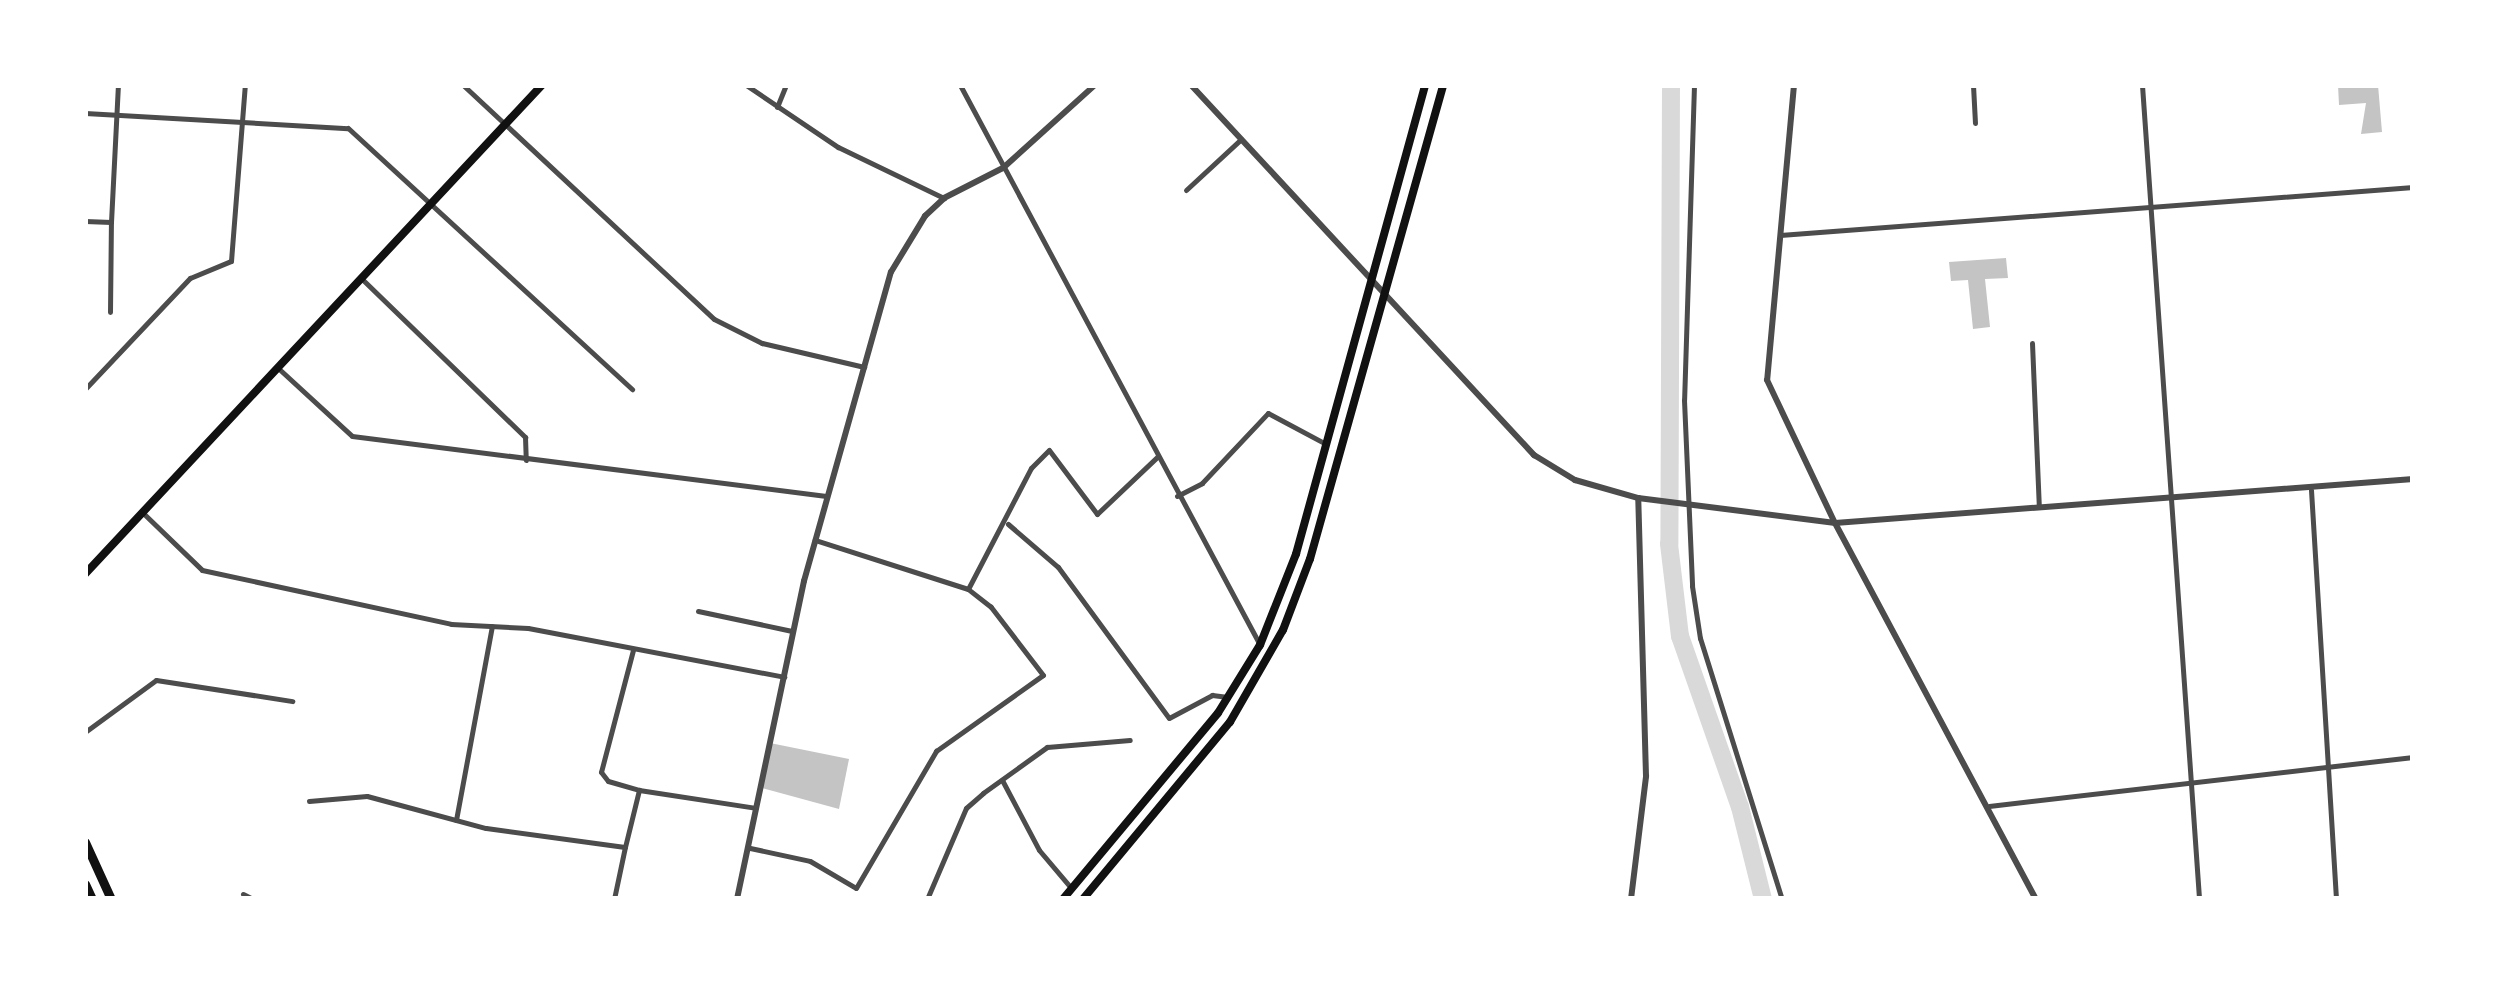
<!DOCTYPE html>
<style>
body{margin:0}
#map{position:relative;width:2498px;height:984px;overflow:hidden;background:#fff;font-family:"Exo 2",sans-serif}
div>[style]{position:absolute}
.river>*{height:18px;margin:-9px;padding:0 9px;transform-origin:9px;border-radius:9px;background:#d9d9d9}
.building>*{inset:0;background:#c4c4c4}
.minor>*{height:5px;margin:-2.5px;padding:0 2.5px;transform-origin:2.5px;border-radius:2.5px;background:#4c4c4c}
.tertiary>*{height:6px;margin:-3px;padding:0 3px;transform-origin:3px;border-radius:3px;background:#4c4c4c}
.secondary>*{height:8px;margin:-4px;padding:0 4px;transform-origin:4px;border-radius:4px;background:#111}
.trunk>*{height:9px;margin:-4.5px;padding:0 4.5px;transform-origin:4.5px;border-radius:4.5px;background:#111}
span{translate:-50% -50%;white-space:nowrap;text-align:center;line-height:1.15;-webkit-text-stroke:9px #fff;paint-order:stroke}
.frame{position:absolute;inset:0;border:88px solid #fff;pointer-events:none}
</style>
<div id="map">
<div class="river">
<div style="left:1671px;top:85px;width:459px;rotate:90.2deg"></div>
<div style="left:1669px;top:544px;width:93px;rotate:83.2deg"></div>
<div style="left:1680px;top:636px;width:181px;rotate:70.7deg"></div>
<div style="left:1740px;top:807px;width:95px;rotate:76deg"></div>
</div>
<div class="building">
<div style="clip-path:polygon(2338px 85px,2378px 85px,2382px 132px,2361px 134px,2366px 103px,2339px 105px)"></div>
<div style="clip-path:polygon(2006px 258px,2008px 278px,1985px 279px,1990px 327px,1973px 329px,1968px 280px,1951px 281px,1949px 262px)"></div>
<div style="clip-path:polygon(770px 743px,849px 759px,839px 809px,762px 788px)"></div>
</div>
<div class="minor">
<div style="left:463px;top:85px;width:343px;rotate:43deg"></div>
<div style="left:714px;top:319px;width:54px;rotate:26.6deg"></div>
<div style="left:762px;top:343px;width:105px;rotate:13.2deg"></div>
<div style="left:746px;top:85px;width:111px;rotate:34deg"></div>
<div style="left:838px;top:147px;width:118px;rotate:25.7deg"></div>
<div style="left:960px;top:85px;width:635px;rotate:61.82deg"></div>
<div style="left:1694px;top:85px;width:315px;rotate:91.8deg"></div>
<div style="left:1684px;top:400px;width:186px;rotate:87.5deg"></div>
<div style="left:1692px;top:586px;width:53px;rotate:81.3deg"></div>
<div style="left:1700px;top:638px;width:274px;rotate:72.6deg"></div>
<div style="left:1973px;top:85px;width:38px;rotate:87deg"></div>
<div style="left:2142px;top:85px;width:816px;rotate:85.99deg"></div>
<div style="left:777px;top:107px;width:24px;rotate:-68deg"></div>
<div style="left:85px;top:113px;width:263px;rotate:3.3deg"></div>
<div style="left:348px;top:128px;width:386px;rotate:42.6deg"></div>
<div style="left:1186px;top:190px;width:75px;rotate:-42.8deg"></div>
<div style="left:85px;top:221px;width:26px;rotate:2deg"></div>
<div style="left:111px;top:222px;width:137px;rotate:-87.1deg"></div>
<div style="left:1780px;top:235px;width:635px;rotate:-4.34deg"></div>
<div style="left:363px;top:280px;width:226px;rotate:44.1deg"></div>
<div style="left:525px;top:437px;width:23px;rotate:88deg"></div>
<div style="left:110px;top:312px;width:90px;rotate:-89.4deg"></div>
<div style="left:2032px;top:343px;width:164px;rotate:87.6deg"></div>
<div style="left:278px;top:368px;width:100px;rotate:42.6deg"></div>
<div style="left:352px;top:436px;width:478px;rotate:7.2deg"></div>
<div style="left:85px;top:389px;width:153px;rotate:-46.6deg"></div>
<div style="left:190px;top:278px;width:44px;rotate:-22.5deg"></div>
<div style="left:231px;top:261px;width:177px;rotate:-85.5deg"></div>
<div style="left:2311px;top:490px;width:410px;rotate:86.5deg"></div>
<div style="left:1177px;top:496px;width:28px;rotate:-27deg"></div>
<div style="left:1202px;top:483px;width:96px;rotate:-46.7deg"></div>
<div style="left:1268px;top:413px;width:66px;rotate:28.1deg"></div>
<div style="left:142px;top:512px;width:83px;rotate:44deg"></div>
<div style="left:202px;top:570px;width:255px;rotate:12.2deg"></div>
<div style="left:451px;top:624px;width:77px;rotate:3deg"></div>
<div style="left:528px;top:628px;width:261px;rotate:10.8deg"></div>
<div style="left:1008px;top:524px;width:66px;rotate:40.7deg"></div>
<div style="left:1058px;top:567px;width:187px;rotate:53.7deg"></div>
<div style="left:1169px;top:718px;width:49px;rotate:-28.1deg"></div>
<div style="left:1212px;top:695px;width:16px;rotate:7deg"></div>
<div style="left:968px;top:589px;width:136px;rotate:-62.5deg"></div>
<div style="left:1031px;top:468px;width:25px;rotate:-45deg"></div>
<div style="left:1049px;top:450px;width:80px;rotate:53.1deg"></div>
<div style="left:1097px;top:514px;width:83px;rotate:-43.5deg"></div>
<div style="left:698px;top:611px;width:96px;rotate:12deg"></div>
<div style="left:633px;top:650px;width:126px;rotate:104.7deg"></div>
<div style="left:601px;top:772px;width:11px;rotate:52deg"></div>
<div style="left:608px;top:781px;width:32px;rotate:16deg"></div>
<div style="left:85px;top:732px;width:88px;rotate:-36.2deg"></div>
<div style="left:156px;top:680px;width:138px;rotate:8.8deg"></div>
<div style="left:1002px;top:780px;width:79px;rotate:62.1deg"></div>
<div style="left:1039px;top:850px;width:51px;rotate:49.8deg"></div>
<div style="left:309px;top:801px;width:58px;rotate:-4.9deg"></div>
<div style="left:367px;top:796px;width:123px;rotate:15.1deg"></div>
<div style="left:486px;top:828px;width:140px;rotate:7.8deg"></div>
<div style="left:625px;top:847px;width:59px;rotate:-76.2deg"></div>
<div style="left:639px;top:790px;width:118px;rotate:8.7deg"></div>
<div style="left:1989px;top:806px;width:427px;rotate:-6.6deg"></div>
<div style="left:456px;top:820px;width:197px;rotate:-79.5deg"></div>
<div style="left:750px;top:848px;width:61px;rotate:12.2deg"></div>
<div style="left:810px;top:861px;width:53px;rotate:30.4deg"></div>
<div style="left:856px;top:888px;width:159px;rotate:-59.7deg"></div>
<div style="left:936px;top:751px;width:131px;rotate:-35.4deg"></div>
<div style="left:1043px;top:675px;width:86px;rotate:-127.4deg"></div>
<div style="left:991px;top:607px;width:29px;rotate:-142deg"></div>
<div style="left:968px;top:589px;width:161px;rotate:-162.2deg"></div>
<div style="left:243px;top:894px;width:11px;rotate:27deg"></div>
<div style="left:614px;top:899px;width:53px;rotate:-78.1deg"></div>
<div style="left:927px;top:899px;width:99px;rotate:-66.8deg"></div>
<div style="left:966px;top:808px;width:23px;rotate:-41deg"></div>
<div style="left:983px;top:793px;width:79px;rotate:-35.7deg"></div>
<div style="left:1047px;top:747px;width:83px;rotate:-4.8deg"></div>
</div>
<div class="tertiary">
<div style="left:1191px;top:85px;width:505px;rotate:47.17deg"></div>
<div style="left:1534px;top:455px;width:48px;rotate:31.4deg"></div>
<div style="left:1575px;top:480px;width:66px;rotate:15.9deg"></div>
<div style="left:1638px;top:498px;width:199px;rotate:7.2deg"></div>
<div style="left:1835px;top:523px;width:580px;rotate:-4.35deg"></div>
<div style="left:1794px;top:85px;width:296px;rotate:95.2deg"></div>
<div style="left:1767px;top:380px;width:158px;rotate:64.6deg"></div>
<div style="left:1835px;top:523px;width:426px;rotate:61.9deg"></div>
<div style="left:737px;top:899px;width:325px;rotate:-78.1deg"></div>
<div style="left:804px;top:581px;width:321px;rotate:-74.3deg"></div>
<div style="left:891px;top:272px;width:66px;rotate:-58.7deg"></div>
<div style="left:925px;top:216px;width:26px;rotate:-43deg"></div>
<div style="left:944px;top:198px;width:66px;rotate:-27deg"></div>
<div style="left:1003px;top:168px;width:124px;rotate:-42.1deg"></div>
<div style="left:1631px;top:899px;width:124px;rotate:-83deg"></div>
<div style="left:1646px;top:776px;width:278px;rotate:-91.6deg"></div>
</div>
<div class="secondary">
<div style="left:85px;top:574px;width:669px;rotate:-46.94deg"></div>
<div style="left:1063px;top:899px;width:242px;rotate:-50.2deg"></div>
<div style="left:1218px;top:713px;width:80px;rotate:-58.3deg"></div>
<div style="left:1260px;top:645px;width:98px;rotate:-68.4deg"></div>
<div style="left:1296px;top:554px;width:486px;rotate:-74.6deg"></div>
<div style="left:1083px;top:899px;width:230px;rotate:-50.3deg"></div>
<div style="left:1230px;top:722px;width:106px;rotate:-60.1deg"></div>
<div style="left:1283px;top:630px;width:76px;rotate:-69.2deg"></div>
<div style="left:1310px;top:559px;width:492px;rotate:-74.3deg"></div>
</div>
<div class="trunk">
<div style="left:85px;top:842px;width:63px;rotate:65.5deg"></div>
<div style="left:85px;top:884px;width:17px;rotate:65deg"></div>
</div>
<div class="frame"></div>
</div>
